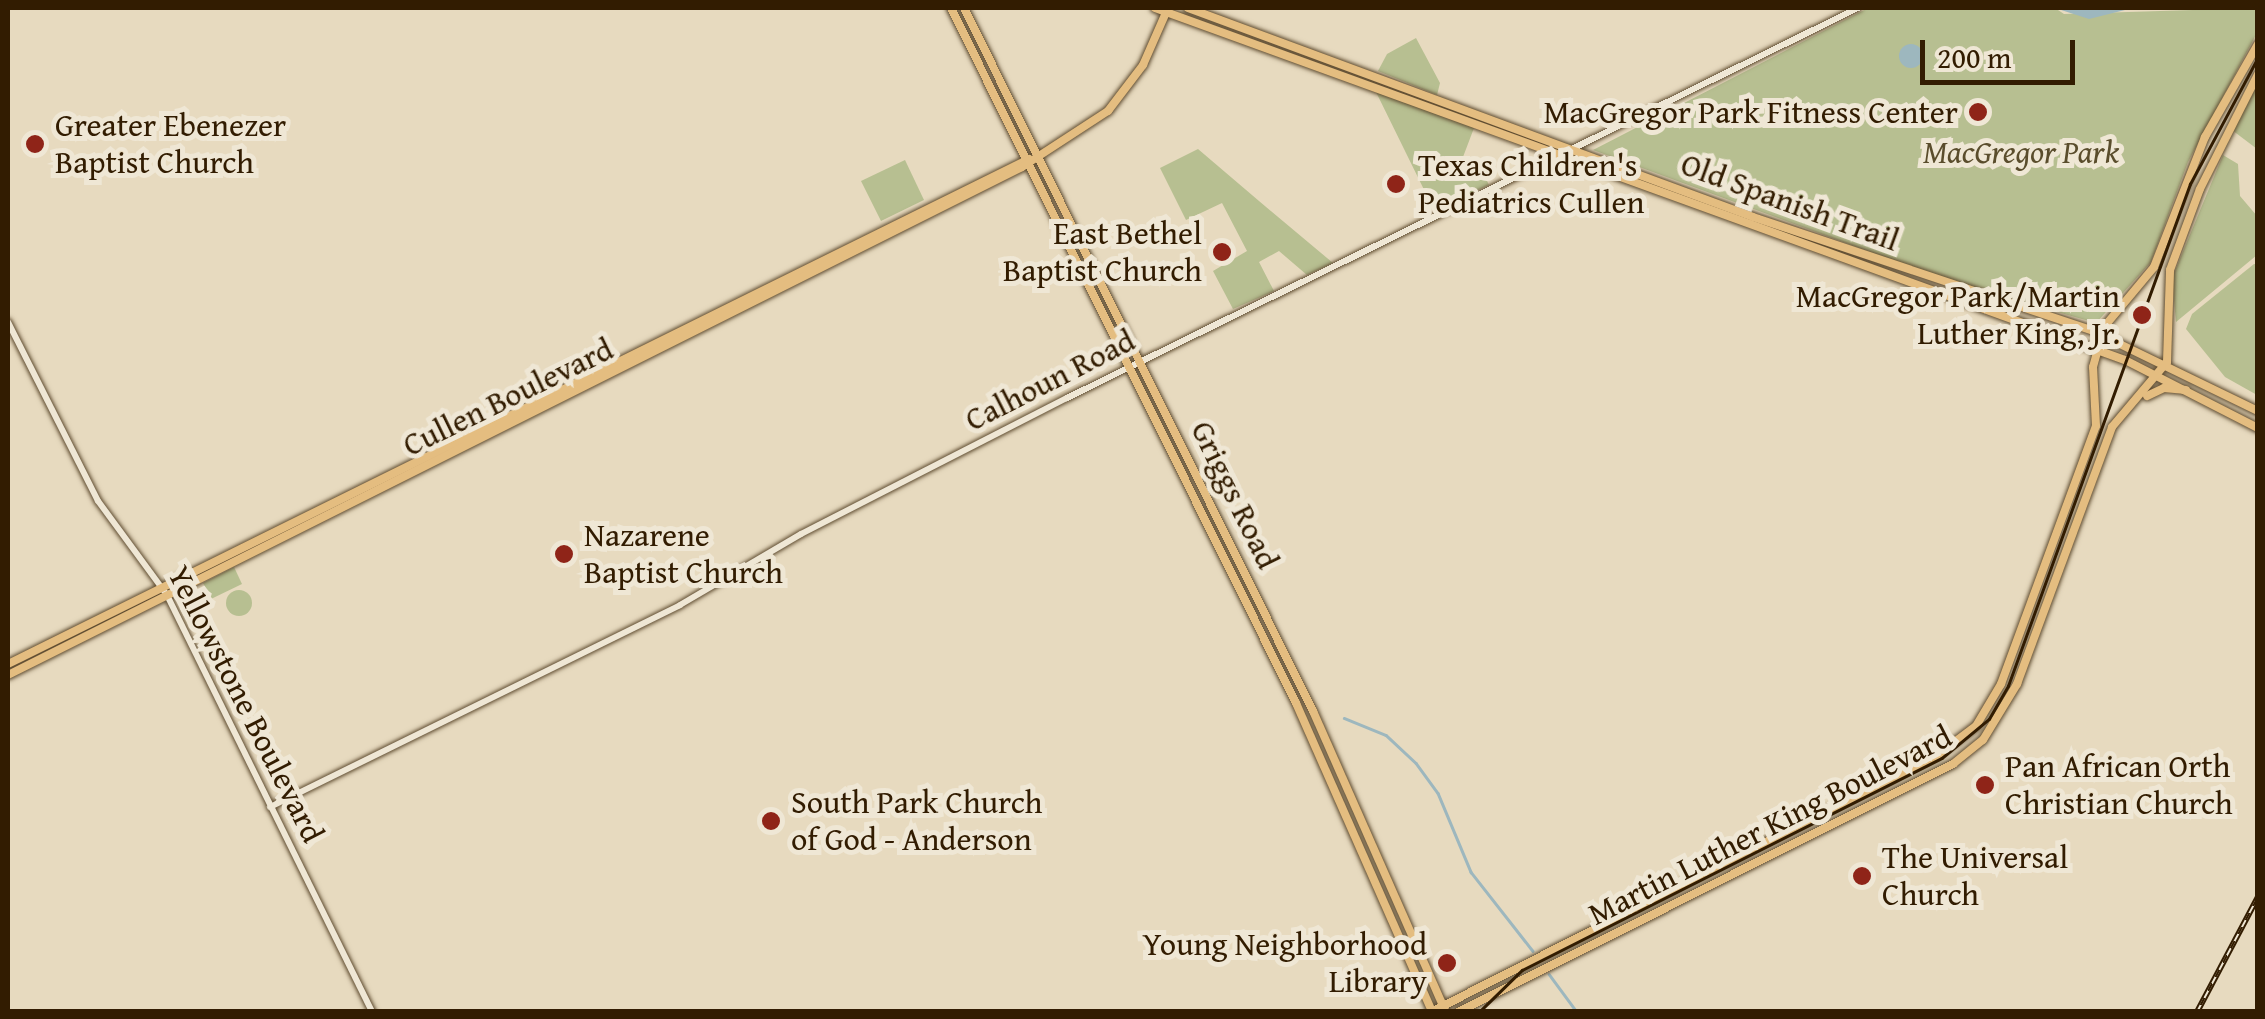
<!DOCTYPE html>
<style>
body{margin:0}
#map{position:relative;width:2265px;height:1019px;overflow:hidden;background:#e7dabf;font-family:"Gentium Book Plus",serif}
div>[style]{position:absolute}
.green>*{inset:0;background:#b7bf91}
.round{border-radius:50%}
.water>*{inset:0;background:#9db7be}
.stream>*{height:2.5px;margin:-1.25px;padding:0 1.25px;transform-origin:1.25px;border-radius:1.25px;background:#9db7be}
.roads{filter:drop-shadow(0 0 2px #5f4c30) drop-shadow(0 0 2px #5f4c30)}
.minor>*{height:6px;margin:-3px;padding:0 3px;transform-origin:3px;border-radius:3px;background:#efe7d5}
.major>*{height:8px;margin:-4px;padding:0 4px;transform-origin:4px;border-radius:4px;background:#e4bd80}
.tram>*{height:2.5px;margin:-1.25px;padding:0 1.25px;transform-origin:1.25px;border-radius:1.25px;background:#321c01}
.rail>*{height:6px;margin-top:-3px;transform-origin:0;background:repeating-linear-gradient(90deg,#efe7d5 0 8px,#321c01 0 16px);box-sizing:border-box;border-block:2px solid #321c01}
.dots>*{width:28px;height:28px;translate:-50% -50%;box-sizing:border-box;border:5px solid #efe7d5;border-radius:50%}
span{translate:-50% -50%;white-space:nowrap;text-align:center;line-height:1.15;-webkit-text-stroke:10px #efe7d5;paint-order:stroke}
.poi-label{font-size:32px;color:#321c01}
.right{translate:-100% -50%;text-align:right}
.left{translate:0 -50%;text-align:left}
.park-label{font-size:32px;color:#5a4d2c;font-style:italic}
.street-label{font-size:32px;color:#321c01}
.frame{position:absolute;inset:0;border:10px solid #321c01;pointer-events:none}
.scale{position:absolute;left:1920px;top:40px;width:155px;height:45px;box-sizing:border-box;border:5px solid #321c01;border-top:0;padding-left:12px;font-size:30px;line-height:35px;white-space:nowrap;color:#321c01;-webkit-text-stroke:8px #efe7d5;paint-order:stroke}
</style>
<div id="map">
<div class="green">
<div style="clip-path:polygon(1868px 8px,2055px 8px,2064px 14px,2257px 8px,2257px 33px,2188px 162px,2151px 262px,2096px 323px,1949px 281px,1593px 150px)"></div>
<div style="clip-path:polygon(1416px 38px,1440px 83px,1437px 95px,1378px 71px,1387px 54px)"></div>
<div style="clip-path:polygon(2257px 80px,2257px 149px,2232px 130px)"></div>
<div style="clip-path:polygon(1376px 92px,1474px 128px,1463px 157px,1479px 164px,1489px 185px,1434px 210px)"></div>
<div style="clip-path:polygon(1198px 149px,1259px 201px,1333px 263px,1307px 275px,1279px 251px,1259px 262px,1274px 291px,1233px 309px,1213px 271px,1247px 251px,1222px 203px,1186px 220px,1160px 168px)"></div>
<div style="clip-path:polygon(2223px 155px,2238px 164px,2240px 196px,2257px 216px,2257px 255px,2176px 322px,2172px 278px)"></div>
<div style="clip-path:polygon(905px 160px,924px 200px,881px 221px,861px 181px)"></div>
<div style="clip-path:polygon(2254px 264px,2258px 264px,2257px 395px,2225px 377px,2186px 329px,2192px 314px)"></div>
<div style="clip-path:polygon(234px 567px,242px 584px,211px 599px,203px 583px)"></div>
<div class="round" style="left:226px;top:590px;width:26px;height:26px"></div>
</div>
<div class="water">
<div style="clip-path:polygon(2055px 8px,2133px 8px,2089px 19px)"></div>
<div class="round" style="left:1899px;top:44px;width:24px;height:24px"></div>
</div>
<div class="stream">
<div style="left:1344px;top:718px;width:45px;rotate:22deg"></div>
<div style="left:1386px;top:735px;width:41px;rotate:43deg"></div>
<div style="left:1416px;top:763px;width:37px;rotate:54deg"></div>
<div style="left:1438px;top:793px;width:86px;rotate:67.3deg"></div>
<div style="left:1471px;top:872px;width:100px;rotate:51.9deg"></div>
<div style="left:1549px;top:974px;width:47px;rotate:53.6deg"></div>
</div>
<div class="roads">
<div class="minor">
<div style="left:8px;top:322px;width:200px;rotate:63.3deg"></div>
<div style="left:98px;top:501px;width:117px;rotate:53.7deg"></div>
<div style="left:167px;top:595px;width:465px;rotate:63.8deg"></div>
<div style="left:270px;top:807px;width:457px;rotate:-26.2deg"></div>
<div style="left:680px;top:605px;width:140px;rotate:-30.4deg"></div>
<div style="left:801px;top:534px;width:299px;rotate:-27.1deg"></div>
<div style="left:1067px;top:398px;width:882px;rotate:-26.25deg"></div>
</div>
<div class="major">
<div style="left:951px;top:8px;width:776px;rotate:63.6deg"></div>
<div style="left:1296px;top:703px;width:338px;rotate:66.2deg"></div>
<div style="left:964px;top:8px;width:785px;rotate:63.6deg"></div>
<div style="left:1313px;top:711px;width:329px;rotate:66.2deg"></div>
<div style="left:1155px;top:8px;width:1032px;rotate:19.95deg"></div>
<div style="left:2125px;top:360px;width:149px;rotate:27.1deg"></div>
<div style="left:1188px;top:8px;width:602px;rotate:20.3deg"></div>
<div style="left:1753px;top:217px;width:359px;rotate:18.5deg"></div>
<div style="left:2093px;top:331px;width:183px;rotate:25.9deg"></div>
<div style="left:2147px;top:396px;width:19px;rotate:-25deg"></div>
<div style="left:2164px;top:388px;width:22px;rotate:5deg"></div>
<div style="left:8px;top:664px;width:1139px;rotate:-26.32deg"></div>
<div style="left:8px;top:675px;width:1134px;rotate:-26.61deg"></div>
<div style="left:1022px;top:167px;width:103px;rotate:-33.1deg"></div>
<div style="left:1108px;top:111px;width:58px;rotate:-52.7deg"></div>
<div style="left:1143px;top:65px;width:62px;rotate:-66.3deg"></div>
<div style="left:1431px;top:1012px;width:566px;rotate:-26.88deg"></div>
<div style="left:1936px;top:756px;width:50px;rotate:-36.9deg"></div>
<div style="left:1976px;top:726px;width:49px;rotate:-59.2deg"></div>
<div style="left:2001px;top:684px;width:275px;rotate:-69.8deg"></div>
<div style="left:2096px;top:426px;width:59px;rotate:-92.9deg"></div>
<div style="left:2093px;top:367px;width:41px;rotate:-74.6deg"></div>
<div style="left:2104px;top:327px;width:78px;rotate:-50.2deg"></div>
<div style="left:2154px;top:267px;width:140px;rotate:-68.6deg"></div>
<div style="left:2205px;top:137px;width:107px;rotate:-60.3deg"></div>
<div style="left:1458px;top:1012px;width:554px;rotate:-26.61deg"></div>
<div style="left:1953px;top:764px;width:38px;rotate:-39deg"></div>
<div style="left:1983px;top:740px;width:66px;rotate:-58.7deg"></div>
<div style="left:2017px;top:684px;width:274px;rotate:-69.7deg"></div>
<div style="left:2112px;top:427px;width:85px;rotate:-49.8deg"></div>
<div style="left:2167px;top:362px;width:92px;rotate:-88.1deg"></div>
<div style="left:2170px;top:270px;width:86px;rotate:-69.7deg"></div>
<div style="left:2200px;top:189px;width:129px;rotate:-63.2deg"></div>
</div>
</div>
<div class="tram">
<div style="left:1479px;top:1012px;width:60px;rotate:-44.3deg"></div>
<div style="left:1522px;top:970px;width:470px;rotate:-26.8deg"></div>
<div style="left:1942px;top:758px;width:61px;rotate:-39.7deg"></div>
<div style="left:1989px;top:719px;width:38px;rotate:-60deg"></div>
<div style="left:2008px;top:686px;width:534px;rotate:-70.07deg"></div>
<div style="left:2190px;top:184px;width:144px;rotate:-61.8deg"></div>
</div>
<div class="rail">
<div style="left:2197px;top:1012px;width:130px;rotate:-62.1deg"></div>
</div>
<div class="dots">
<div style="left:1978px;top:112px;background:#8f2418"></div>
<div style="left:35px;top:144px;background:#8f2418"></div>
<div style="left:1396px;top:184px;background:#8f2418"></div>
<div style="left:1222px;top:252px;background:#8f2418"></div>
<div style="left:2142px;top:315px;background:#8f2418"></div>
<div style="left:564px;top:554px;background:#8f2418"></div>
<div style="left:1985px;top:785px;background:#8f2418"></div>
<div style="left:771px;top:821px;background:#8f2418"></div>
<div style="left:1862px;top:876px;background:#8f2418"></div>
<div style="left:1447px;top:963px;background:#8f2418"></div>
</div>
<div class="poi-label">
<span class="right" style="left:1958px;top:112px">MacGregor Park Fitness Center</span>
<span class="left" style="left:55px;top:144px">Greater Ebenezer<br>Baptist Church</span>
<span class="left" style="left:1418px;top:184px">Texas Children's<br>Pediatrics Cullen</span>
<span class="right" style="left:1202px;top:252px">East Bethel<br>Baptist Church</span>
<span class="right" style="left:2120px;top:315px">MacGregor Park/Martin<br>Luther King, Jr.</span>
<span class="left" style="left:584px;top:554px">Nazarene<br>Baptist Church</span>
<span class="left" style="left:2005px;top:785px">Pan African Orth<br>Christian Church</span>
<span class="left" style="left:791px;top:821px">South Park Church<br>of God - Anderson</span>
<span class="left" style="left:1882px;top:876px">The Universal<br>Church</span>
<span class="right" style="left:1427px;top:963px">Young Neighborhood<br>Library</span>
</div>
<div class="park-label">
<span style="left:2021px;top:152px">MacGregor Park</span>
</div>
<div class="street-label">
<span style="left:1790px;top:202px;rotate:20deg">Old Spanish Trail</span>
<span style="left:1050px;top:380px;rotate:-27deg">Calhoun Road</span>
<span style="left:508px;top:397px;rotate:-26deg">Cullen Boulevard</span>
<span style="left:1235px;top:495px;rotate:64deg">Griggs Road</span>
<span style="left:246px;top:704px;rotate:63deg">Yellowstone Boulevard</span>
<span style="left:1770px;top:825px;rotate:-27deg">Martin Luther King Boulevard</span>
</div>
<div class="frame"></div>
<div class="scale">200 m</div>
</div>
